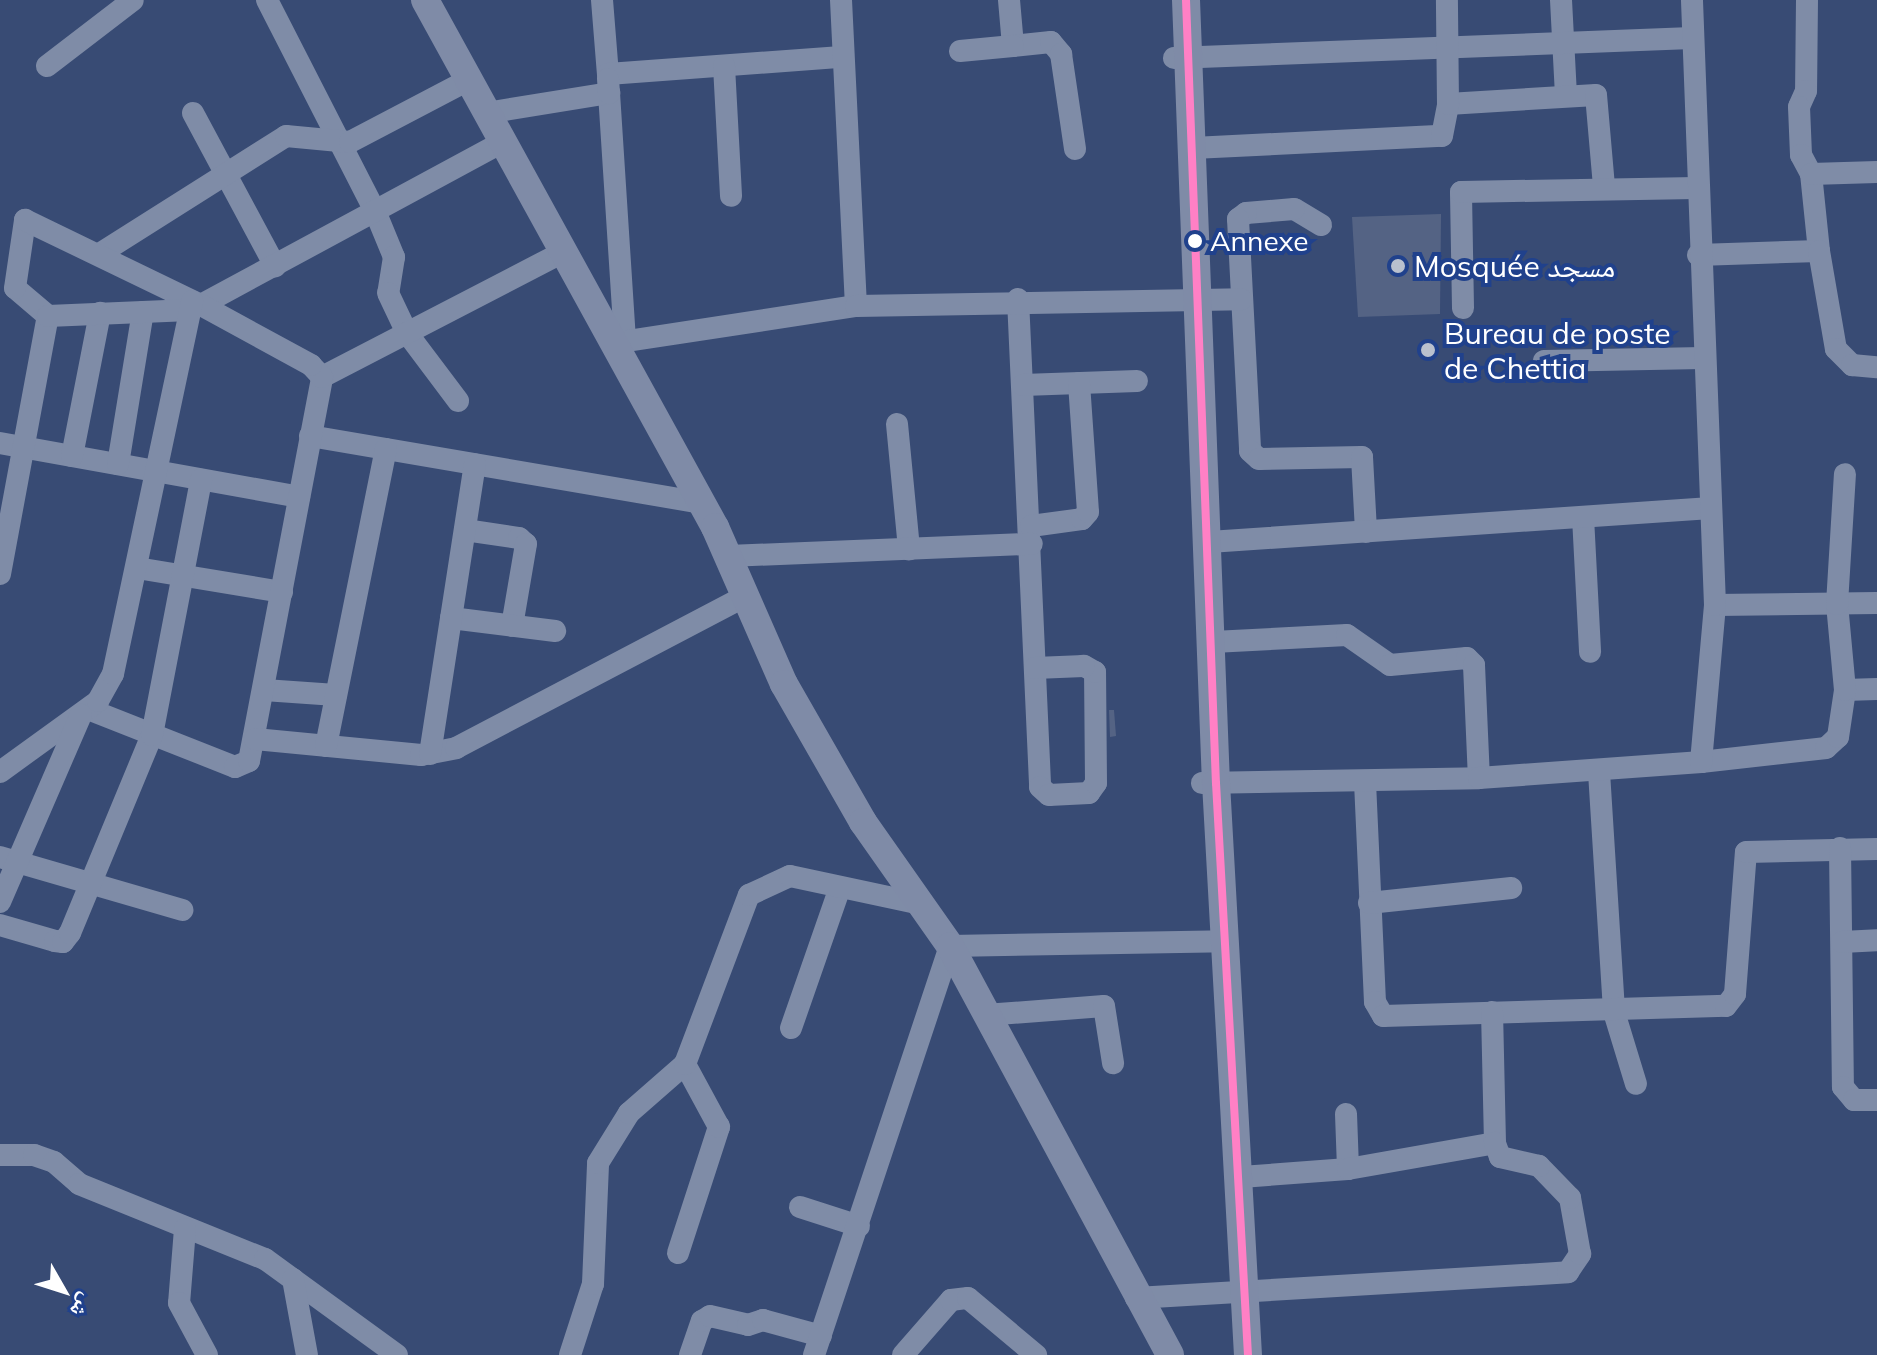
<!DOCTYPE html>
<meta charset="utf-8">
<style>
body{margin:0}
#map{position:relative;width:1877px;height:1355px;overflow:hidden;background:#384b74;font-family:Mulish,"Noto Naskh Arabic",sans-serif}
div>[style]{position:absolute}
.building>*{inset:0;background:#546384}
.minor>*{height:22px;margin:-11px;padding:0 11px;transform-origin:11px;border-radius:11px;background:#7f8ca7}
.major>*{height:28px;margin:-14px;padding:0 14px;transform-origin:14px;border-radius:14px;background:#7f8ba7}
.bus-1>*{height:8px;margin:-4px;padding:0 4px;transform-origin:4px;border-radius:4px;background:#ff80c5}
.dots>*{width:22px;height:22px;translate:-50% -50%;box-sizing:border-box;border:4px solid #20418c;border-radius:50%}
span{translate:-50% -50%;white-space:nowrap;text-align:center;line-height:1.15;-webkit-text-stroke:8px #20418c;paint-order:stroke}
.bus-label{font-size:28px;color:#fff}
.left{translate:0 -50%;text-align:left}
.poi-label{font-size:30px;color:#fff}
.north{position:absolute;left:24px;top:1251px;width:80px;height:80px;-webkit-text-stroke:6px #20418c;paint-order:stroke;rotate:129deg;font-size:22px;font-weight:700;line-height:32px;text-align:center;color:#fff}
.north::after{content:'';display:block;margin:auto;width:28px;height:36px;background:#fff;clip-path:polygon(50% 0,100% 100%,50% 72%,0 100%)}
</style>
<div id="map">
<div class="building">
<div style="clip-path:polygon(1441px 214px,1440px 314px,1358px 317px,1352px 217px)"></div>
<div style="clip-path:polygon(1109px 710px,1114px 710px,1116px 736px,1110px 737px)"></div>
</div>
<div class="minor">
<div style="left:267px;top:0;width:237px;rotate:62.9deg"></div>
<div style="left:375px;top:211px;width:50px;rotate:67.6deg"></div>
<div style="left:394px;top:257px;width:36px;rotate:99deg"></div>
<div style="left:388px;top:293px;width:44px;rotate:64.6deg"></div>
<div style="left:407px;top:333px;width:85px;rotate:53.1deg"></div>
<div style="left:602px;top:0;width:74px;rotate:85.4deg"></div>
<div style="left:608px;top:74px;width:234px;rotate:-4.2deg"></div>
<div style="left:841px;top:0;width:306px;rotate:87.2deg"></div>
<div style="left:1009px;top:0;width:46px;rotate:85deg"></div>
<div style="left:1013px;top:46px;width:38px;rotate:-6deg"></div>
<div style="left:1051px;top:42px;width:16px;rotate:50deg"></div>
<div style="left:1061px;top:54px;width:96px;rotate:81.6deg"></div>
<div style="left:1561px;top:0;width:96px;rotate:87deg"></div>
<div style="left:1807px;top:0;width:91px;rotate:90.6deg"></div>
<div style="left:1806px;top:91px;width:17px;rotate:114deg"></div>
<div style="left:1799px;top:107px;width:48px;rotate:87.6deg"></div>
<div style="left:1801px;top:155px;width:21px;rotate:62deg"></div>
<div style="left:960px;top:51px;width:53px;rotate:-5.4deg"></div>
<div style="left:1174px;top:58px;width:518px;rotate:-2.21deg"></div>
<div style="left:47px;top:66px;width:108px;rotate:-37.5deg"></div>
<div style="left:724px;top:66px;width:130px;rotate:86.9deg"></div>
<div style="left:609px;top:93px;width:249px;rotate:86.3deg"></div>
<div style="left:1448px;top:104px;width:148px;rotate:-3.5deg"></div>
<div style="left:1596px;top:95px;width:92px;rotate:85deg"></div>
<div style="left:193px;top:113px;width:174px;rotate:61.8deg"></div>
<div style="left:486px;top:113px;width:125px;rotate:-9.2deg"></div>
<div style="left:609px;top:93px;width:14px;rotate:-94deg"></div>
<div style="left:1193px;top:148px;width:249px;rotate:-2.8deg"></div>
<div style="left:1442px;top:136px;width:33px;rotate:-79deg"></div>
<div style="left:1448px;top:104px;width:104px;rotate:-90.6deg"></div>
<div style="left:1321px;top:225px;width:31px;rotate:-149deg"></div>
<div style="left:1294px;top:209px;width:48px;rotate:175.2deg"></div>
<div style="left:1246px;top:213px;width:10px;rotate:143deg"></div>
<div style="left:1238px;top:219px;width:232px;rotate:87deg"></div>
<div style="left:1250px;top:451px;width:12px;rotate:42deg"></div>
<div style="left:1259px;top:459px;width:103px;rotate:-1.1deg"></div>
<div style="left:1362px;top:457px;width:75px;rotate:86.9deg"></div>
<div style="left:1819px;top:251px;width:77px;rotate:-95.9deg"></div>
<div style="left:1811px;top:174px;width:66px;rotate:-1.7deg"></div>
<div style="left:101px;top:253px;width:219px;rotate:-32.3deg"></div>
<div style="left:286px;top:136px;width:64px;rotate:5.4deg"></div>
<div style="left:350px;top:142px;width:133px;rotate:-27.7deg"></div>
<div style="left:1698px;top:255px;width:121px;rotate:-1.9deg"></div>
<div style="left:1819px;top:251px;width:99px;rotate:80.2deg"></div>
<div style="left:1836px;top:349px;width:23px;rotate:45deg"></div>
<div style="left:1852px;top:365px;width:25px;rotate:5deg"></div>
<div style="left:1018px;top:299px;width:488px;rotate:87.4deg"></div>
<div style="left:1040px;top:787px;width:12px;rotate:42deg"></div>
<div style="left:1049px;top:795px;width:40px;rotate:-2.9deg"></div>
<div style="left:1089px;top:793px;width:12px;rotate:-55deg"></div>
<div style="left:1096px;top:783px;width:111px;rotate:-90.5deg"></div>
<div style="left:1095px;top:672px;width:13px;rotate:-151deg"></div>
<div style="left:1084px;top:666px;width:49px;rotate:177.7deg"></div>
<div style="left:1463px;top:308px;width:116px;rotate:-91deg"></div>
<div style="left:1461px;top:192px;width:235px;rotate:-1deg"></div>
<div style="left:48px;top:316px;width:43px;rotate:-139.7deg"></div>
<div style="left:15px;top:288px;width:69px;rotate:-81.6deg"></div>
<div style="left:25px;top:220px;width:195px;rotate:25.8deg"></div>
<div style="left:201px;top:305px;width:342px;rotate:-28.4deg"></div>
<div style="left:614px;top:343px;width:245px;rotate:-8.7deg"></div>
<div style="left:856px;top:306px;width:385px;rotate:-1deg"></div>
<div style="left:1544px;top:361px;width:159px;rotate:-1.1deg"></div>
<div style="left:322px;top:377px;width:269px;rotate:-27.4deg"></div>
<div style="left:1023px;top:385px;width:114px;rotate:-2deg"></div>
<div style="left:897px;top:424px;width:126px;rotate:84.5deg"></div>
<div style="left:310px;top:436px;width:397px;rotate:9.7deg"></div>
<div style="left:0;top:443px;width:304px;rotate:10.2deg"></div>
<div style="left:72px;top:456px;width:146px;rotate:-78.9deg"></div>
<div style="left:118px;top:464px;width:154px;rotate:-80.7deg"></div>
<div style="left:1583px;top:517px;width:135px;rotate:87deg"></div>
<div style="left:1031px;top:526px;width:51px;rotate:-7.8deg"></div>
<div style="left:1082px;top:519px;width:9px;rotate:-49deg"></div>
<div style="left:1088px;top:512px;width:129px;rotate:-94deg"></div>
<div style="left:465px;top:530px;width:55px;rotate:8.4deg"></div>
<div style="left:519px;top:538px;width:9px;rotate:41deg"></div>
<div style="left:526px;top:544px;width:83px;rotate:99.7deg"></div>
<div style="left:1209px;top:542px;width:503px;rotate:-3.87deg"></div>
<div style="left:728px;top:556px;width:304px;rotate:-2.3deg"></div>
<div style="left:137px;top:568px;width:147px;rotate:9.4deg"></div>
<div style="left:0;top:574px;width:262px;rotate:-79.5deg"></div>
<div style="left:48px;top:316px;width:142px;rotate:-2.4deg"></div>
<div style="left:1715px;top:605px;width:162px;rotate:-0.7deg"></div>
<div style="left:451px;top:618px;width:105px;rotate:7.1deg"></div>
<div style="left:1213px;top:642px;width:134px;rotate:-3deg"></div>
<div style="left:1347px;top:635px;width:52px;rotate:34.9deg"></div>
<div style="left:1390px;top:665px;width:77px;rotate:-5.2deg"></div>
<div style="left:1467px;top:658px;width:10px;rotate:45deg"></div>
<div style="left:1474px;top:665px;width:113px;rotate:87.5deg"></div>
<div style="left:264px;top:690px;width:72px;rotate:4deg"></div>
<div style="left:1845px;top:690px;width:32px;rotate:-2deg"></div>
<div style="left:88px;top:709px;width:158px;rotate:21.5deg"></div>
<div style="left:235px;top:767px;width:15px;rotate:-23deg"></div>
<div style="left:249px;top:761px;width:391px;rotate:-79.2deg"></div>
<div style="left:322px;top:377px;width:16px;rotate:-133deg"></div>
<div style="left:311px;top:365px;width:125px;rotate:-151.4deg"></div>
<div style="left:255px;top:739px;width:167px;rotate:5.5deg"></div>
<div style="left:421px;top:755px;width:36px;rotate:-11deg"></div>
<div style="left:456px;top:748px;width:327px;rotate:-27.7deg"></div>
<div style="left:326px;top:746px;width:303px;rotate:-78.6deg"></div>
<div style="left:430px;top:754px;width:293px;rotate:-81.2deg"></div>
<div style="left:1701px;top:762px;width:126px;rotate:-6.4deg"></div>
<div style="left:1826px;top:748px;width:16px;rotate:-43deg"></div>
<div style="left:1838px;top:737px;width:48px;rotate:-81.5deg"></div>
<div style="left:1845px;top:690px;width:86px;rotate:-95.3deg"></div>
<div style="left:1837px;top:604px;width:130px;rotate:-86.5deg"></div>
<div style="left:0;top:772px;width:121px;rotate:-35.9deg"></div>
<div style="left:98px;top:701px;width:31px;rotate:-61deg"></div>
<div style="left:113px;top:674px;width:381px;rotate:-78deg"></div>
<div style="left:1599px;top:772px;width:240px;rotate:86.4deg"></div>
<div style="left:1614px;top:1012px;width:75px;rotate:73deg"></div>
<div style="left:1365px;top:782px;width:220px;rotate:87.4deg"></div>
<div style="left:1375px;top:1002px;width:16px;rotate:60deg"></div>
<div style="left:1383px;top:1016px;width:343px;rotate:-1.7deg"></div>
<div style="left:1726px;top:1006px;width:15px;rotate:-53deg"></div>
<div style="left:1735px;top:994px;width:142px;rotate:-85.6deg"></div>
<div style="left:1746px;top:852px;width:131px;rotate:-1.3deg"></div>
<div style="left:1202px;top:783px;width:277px;rotate:-1deg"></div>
<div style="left:1479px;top:778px;width:223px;rotate:-4.1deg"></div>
<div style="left:1701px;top:762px;width:158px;rotate:-84.9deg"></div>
<div style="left:1715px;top:605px;width:605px;rotate:-92.18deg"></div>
<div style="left:1840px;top:848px;width:239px;rotate:89.3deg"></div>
<div style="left:1843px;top:1087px;width:17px;rotate:50deg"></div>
<div style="left:1854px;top:1100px;width:23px"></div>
<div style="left:0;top:857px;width:190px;rotate:16.2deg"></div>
<div style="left:0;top:902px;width:204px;rotate:-66.6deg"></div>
<div style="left:1369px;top:903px;width:143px;rotate:-6deg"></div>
<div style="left:0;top:925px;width:57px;rotate:16.2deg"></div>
<div style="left:55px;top:941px;width:8px;rotate:7deg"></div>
<div style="left:63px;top:942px;width:11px;rotate:-52deg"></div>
<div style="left:70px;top:933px;width:214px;rotate:-67.5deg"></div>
<div style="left:152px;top:735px;width:260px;rotate:-79.1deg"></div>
<div style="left:1842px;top:942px;width:35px;rotate:-3deg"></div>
<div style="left:985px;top:1015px;width:119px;rotate:-4.3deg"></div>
<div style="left:1104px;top:1006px;width:58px;rotate:81deg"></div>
<div style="left:791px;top:1028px;width:149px;rotate:-70.8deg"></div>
<div style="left:1346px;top:1114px;width:55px;rotate:87.9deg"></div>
<div style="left:0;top:1155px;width:34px"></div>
<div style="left:34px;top:1155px;width:21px;rotate:19deg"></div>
<div style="left:54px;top:1162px;width:33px;rotate:41deg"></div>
<div style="left:79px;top:1184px;width:201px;rotate:22deg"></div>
<div style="left:265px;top:1259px;width:163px;rotate:36deg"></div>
<div style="left:1241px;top:1177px;width:107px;rotate:-4.3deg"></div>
<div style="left:1348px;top:1169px;width:149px;rotate:-10deg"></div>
<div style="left:1495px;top:1143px;width:131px;rotate:-91.3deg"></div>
<div style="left:800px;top:1207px;width:62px;rotate:17.9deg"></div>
<div style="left:185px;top:1229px;width:74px;rotate:94.6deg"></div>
<div style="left:179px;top:1303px;width:59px;rotate:61.7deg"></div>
<div style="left:678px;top:1253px;width:133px;rotate:-72deg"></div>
<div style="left:719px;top:1127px;width:72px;rotate:-118.4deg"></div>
<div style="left:293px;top:1279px;width:77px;rotate:79.6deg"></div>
<div style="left:1136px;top:1298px;width:433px;rotate:-3.4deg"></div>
<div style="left:1568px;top:1272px;width:22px;rotate:-56deg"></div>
<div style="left:1580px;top:1254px;width:57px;rotate:-100.1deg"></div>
<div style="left:1570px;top:1198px;width:45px;rotate:-134.1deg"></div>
<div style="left:1539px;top:1166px;width:40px;rotate:-167deg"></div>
<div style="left:1500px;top:1157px;width:15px;rotate:-110deg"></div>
<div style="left:570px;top:1355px;width:75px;rotate:-72.1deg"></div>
<div style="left:593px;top:1284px;width:121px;rotate:-87.6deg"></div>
<div style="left:598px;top:1163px;width:59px;rotate:-58.2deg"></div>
<div style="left:629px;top:1113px;width:74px;rotate:-41.2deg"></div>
<div style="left:685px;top:1064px;width:181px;rotate:-69.3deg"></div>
<div style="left:749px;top:895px;width:45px;rotate:-24.9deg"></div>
<div style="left:790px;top:876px;width:134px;rotate:12.1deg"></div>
<div style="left:690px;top:1355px;width:36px;rotate:-71deg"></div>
<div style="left:702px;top:1321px;width:9px;rotate:-32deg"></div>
<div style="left:710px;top:1316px;width:39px;rotate:13deg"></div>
<div style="left:748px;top:1325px;width:16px;rotate:-18deg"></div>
<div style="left:763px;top:1320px;width:60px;rotate:15.4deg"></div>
<div style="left:814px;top:1355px;width:431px;rotate:-71.6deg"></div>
<div style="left:950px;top:946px;width:275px;rotate:-1deg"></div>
<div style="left:903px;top:1355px;width:73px;rotate:-48.9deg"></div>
<div style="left:951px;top:1300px;width:17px;rotate:-7deg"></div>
<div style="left:968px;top:1298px;width:89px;rotate:40deg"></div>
</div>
<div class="major">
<div style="left:425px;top:0;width:602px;rotate:61.18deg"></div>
<div style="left:715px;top:527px;width:171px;rotate:66.3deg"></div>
<div style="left:784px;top:684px;width:159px;rotate:60.2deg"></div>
<div style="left:863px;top:822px;width:151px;rotate:54.9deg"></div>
<div style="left:950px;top:946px;width:464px;rotate:61.7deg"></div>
<div style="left:1186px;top:0;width:784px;rotate:87.81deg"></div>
<div style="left:1216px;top:783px;width:573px;rotate:86.8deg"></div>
</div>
<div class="bus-1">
<div style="left:1186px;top:0;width:784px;rotate:87.81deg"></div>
<div style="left:1216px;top:783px;width:573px;rotate:86.8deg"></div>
</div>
<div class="dots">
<div style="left:1195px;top:241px;background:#fff"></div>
<div style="left:1398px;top:266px;background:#b9c0ce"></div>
<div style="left:1428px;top:350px;background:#b9c0ce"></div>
</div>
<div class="bus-label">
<span class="left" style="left:1210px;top:241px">Annexe</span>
</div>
<div class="poi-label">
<span class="left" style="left:1414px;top:266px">Mosquée مسجد</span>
<span class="left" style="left:1444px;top:350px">Bureau de poste<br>de Chettia</span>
</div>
<div class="north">ش</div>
</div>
